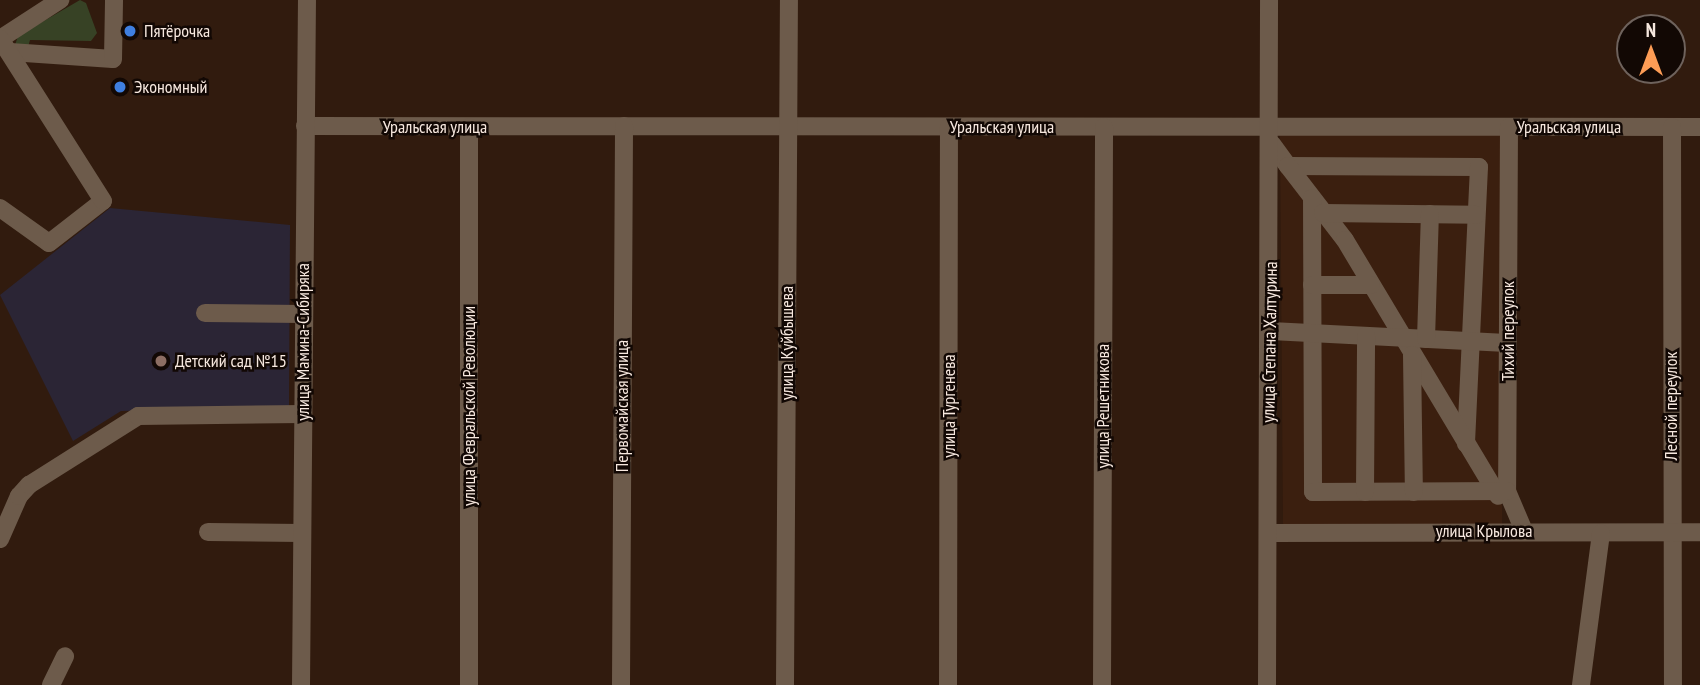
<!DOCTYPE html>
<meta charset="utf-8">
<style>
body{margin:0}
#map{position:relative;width:1700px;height:685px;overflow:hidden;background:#311b0e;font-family:"PT Sans Narrow",sans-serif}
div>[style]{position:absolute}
.built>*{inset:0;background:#3b1f0f}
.education>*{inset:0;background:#2b2535}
.green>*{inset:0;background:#374225}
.minor>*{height:18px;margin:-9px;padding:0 9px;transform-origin:9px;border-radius:9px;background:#6d5b4b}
.dots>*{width:19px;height:19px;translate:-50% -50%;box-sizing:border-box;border:4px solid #120804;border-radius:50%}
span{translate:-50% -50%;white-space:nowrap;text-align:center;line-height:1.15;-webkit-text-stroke:5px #120804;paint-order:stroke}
.poi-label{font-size:18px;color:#f7e8df}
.left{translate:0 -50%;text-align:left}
.street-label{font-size:18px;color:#f7e8df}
.north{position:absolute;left:1616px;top:14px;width:70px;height:70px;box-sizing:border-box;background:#120804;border:2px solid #6e625c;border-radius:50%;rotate:0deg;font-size:19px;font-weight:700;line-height:28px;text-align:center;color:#f7e8df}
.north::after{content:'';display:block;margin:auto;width:24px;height:32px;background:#fd9c55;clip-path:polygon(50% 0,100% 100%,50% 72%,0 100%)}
</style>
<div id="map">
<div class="built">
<div style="clip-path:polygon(1502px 132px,1502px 527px,1283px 524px,1280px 134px)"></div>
</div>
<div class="education">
<div style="clip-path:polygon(110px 208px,290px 225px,289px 408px,121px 411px,73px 441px,0 295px)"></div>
</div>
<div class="green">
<div style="clip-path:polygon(80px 0,86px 3px,97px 33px,91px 41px,30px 40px,28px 47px,15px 45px,18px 36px)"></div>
</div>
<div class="minor">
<div style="left:0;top:39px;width:72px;rotate:-33deg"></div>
<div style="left:10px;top:52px;width:103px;rotate:3.9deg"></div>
<div style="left:113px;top:59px;width:59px;rotate:-89deg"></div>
<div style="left:305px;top:126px;width:1395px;rotate:0.04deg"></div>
<div style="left:469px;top:127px;width:558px;rotate:90deg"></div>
<div style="left:1509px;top:127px;width:364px;rotate:90.3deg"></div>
<div style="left:1507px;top:491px;width:43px;rotate:67deg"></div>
<div style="left:1672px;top:127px;width:558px;rotate:89.9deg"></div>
<div style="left:1272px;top:144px;width:27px;rotate:54deg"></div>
<div style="left:1288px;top:166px;width:191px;rotate:0.3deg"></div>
<div style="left:1479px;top:167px;width:277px;rotate:92.7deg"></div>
<div style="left:1288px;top:166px;width:93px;rotate:52.4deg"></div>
<div style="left:1345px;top:240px;width:298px;rotate:59.1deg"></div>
<div style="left:1312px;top:198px;width:294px;rotate:89.8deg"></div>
<div style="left:1313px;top:492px;width:194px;rotate:-0.3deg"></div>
<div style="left:0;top:208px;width:60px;rotate:35.5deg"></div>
<div style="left:49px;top:243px;width:68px;rotate:-37.9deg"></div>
<div style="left:103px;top:201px;width:192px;rotate:-122.4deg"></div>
<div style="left:1323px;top:213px;width:153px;rotate:0.7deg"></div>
<div style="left:1312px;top:285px;width:59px"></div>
<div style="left:205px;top:313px;width:98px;rotate:0.6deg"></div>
<div style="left:1271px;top:331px;width:236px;rotate:2.9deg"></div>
<div style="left:1426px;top:339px;width:125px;rotate:-88.2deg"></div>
<div style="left:1412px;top:355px;width:137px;rotate:89.2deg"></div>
<div style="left:1365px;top:492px;width:156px;rotate:-89.6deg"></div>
<div style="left:208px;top:532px;width:94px;rotate:0.6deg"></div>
<div style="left:1268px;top:533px;width:432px;rotate:-0.1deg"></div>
<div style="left:0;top:539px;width:47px;rotate:-66.2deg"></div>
<div style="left:19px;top:496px;width:15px;rotate:-48deg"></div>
<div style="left:29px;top:485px;width:129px;rotate:-32.3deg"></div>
<div style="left:138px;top:416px;width:165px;rotate:-0.7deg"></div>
<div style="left:51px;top:685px;width:32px;rotate:-64deg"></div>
<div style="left:301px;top:685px;width:685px;rotate:-89.5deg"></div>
<div style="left:621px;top:685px;width:559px;rotate:-89.69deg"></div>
<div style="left:785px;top:685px;width:685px;rotate:-89.67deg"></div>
<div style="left:948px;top:685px;width:558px;rotate:-89.9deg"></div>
<div style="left:1102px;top:685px;width:558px;rotate:-89.79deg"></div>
<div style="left:1267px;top:685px;width:685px;rotate:-89.83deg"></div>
<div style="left:1581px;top:685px;width:153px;rotate:-82.5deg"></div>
</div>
<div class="dots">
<div style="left:130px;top:31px;background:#3f7fe0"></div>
<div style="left:120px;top:87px;background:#3f7fe0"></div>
<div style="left:161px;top:361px;background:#8d6e63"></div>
</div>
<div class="poi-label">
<span class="left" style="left:144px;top:31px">Пятёрочка</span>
<span class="left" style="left:134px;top:87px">Экономный</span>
<span class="left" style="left:175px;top:361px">Детский сад №15</span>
</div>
<div class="street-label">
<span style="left:435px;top:127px">Уральская улица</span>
<span style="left:1002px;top:127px">Уральская улица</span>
<span style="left:1569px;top:127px">Уральская улица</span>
<span style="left:1508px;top:331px;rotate:-90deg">Тихий переулок</span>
<span style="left:303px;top:342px;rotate:-90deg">улица Мамина-Сибиряка</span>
<span style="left:1270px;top:342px;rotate:-89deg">улица Степана Халтурина</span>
<span style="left:787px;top:343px;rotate:-90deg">улица Куйбышева</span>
<span style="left:469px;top:406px;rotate:-90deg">улица Февральской Революции</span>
<span style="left:622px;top:406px;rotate:-90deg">Первомайская улица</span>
<span style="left:949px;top:406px;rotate:-90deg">улица Тургенева</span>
<span style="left:1103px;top:406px;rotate:-90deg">улица Решетникова</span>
<span style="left:1671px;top:406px;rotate:-90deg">Лесной переулок</span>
<span style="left:1484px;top:531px">улица Крылова</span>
</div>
<div class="north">N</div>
</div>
